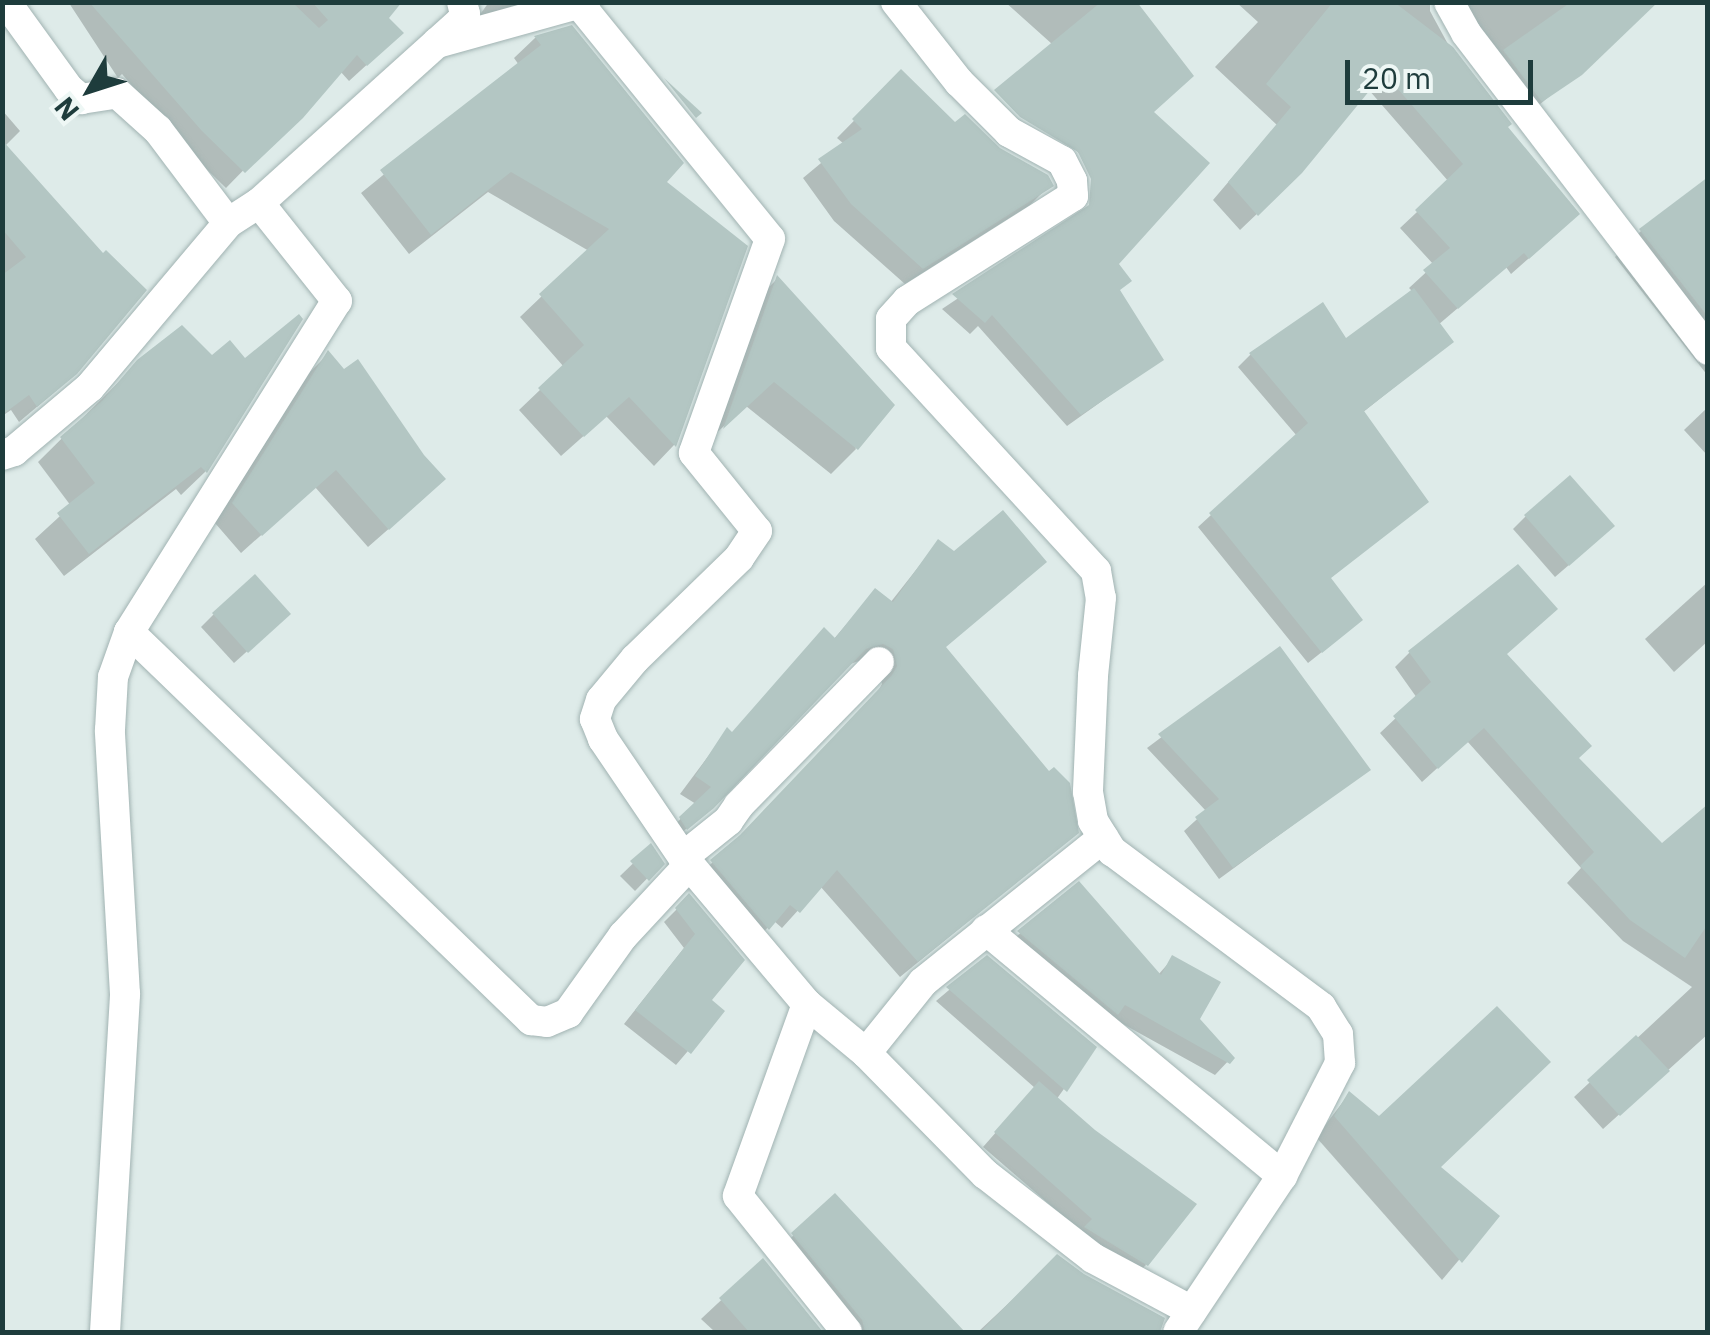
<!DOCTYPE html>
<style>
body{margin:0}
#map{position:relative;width:1710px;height:1335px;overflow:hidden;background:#deebe9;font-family:"IBM Plex Sans",sans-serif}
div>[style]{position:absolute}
.shadow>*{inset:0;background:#0003}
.building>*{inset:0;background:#b3c6c3}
.roads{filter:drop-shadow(0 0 2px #a1b3b2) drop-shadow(0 0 2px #a1b3b2)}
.minor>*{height:30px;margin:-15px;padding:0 15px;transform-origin:15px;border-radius:15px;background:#fff}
span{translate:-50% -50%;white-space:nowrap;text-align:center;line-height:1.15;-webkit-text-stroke:8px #eef7f5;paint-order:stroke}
.frame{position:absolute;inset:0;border:5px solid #1e3c3c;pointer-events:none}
.north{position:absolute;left:40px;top:40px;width:100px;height:100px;-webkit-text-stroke:8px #eef7f5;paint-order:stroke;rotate:231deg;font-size:28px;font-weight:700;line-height:40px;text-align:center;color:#1e3c3c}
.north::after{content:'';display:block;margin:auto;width:35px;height:45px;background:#1e3c3c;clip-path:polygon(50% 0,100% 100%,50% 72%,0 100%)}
.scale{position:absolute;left:1345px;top:60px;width:188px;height:45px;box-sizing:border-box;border:5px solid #1e3c3c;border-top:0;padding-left:12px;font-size:30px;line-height:35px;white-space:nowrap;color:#1e3c3c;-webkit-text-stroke:8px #eef7f5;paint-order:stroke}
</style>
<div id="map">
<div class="shadow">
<div style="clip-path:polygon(372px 2px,383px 50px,349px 81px,340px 71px,226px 188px,185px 148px,122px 74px,118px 78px,69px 3px)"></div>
<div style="clip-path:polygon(489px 2px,552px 2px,486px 25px,479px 16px)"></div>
<div style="clip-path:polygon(1005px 2px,1134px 2px,1152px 113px,1145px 229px,1014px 79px,1052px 44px)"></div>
<div style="clip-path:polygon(1236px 2px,1430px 2px,1430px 11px,1449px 46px,1505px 127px,1561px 230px,1511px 274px,1506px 267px,1438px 325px,1451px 342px,1362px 413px,1426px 502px,1329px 579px,1347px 632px,1308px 663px,1198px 527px,1297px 436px,1238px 367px,1251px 354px,1345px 341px,1413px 292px,1409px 288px,1434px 265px,1400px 228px,1449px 182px,1368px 89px,1301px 172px,1240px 230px,1213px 200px,1277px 125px,1215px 67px,1258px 22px)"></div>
<div style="clip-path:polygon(1443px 2px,1569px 2px,1614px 41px,1525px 117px)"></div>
<div style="clip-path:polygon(571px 28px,663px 182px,745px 247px,674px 445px,654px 466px,606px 416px,561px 456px,519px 410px,564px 367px,520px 317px,589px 251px,488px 192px,409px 254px,361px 193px,519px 65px,514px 58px,535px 38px)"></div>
<div style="clip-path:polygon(901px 73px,955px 125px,1046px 189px,1030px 205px,905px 284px,834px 221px,803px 178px,844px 144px,837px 138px)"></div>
<div style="clip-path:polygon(2px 110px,20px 131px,5px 146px,57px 390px,19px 422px,11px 410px,2px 416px)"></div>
<div style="clip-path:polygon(1708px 202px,1708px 376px,1615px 257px,1641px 231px)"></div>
<div style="clip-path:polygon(1078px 218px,1115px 264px,1118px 292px,1161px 359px,1067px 426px,978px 326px,970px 334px,942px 309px)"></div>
<div style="clip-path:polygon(777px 279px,856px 449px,831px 474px,746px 406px,701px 447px,752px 304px)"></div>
<div style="clip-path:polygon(300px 319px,205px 472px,181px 495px,176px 489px,64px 576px,35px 539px,71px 506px,38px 462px,139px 362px,245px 362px)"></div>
<div style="clip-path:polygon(328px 354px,424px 498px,368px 547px,315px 487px,241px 553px,215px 523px,310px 372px)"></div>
<div style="clip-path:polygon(1708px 407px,1708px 456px,1684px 430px)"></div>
<div style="clip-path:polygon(1526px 516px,1599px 539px,1555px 577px,1513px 529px)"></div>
<div style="clip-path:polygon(938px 542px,944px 649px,1076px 833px,900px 977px,820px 886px,782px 928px,774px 921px,751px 945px,695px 878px,738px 840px,876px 695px,882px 684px,877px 666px,865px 659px,847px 665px,712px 806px,669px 844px,663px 836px,696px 804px,680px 794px,727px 731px,731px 734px,833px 640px,875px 591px,890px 603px)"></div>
<div style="clip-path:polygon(1708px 582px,1708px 641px,1674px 672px,1645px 639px)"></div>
<div style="clip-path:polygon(214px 614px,275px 626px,234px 663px,201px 627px)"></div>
<div style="clip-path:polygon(1279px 649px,1368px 770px,1219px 879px,1184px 831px,1206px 811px,1147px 748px)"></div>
<div style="clip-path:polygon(1410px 652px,1504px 655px,1576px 758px,1708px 895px,1708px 1034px,1603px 1129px,1574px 1097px,1692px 987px,1623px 941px,1567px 883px,1581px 868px,1467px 741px,1422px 782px,1380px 733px,1417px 698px,1395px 667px)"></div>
<div style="clip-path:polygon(650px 847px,662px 863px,635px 891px,620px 876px)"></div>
<div style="clip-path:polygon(1079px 885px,1158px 975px,1173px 958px,1197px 1020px,1231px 1058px,1215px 1075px,1112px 1018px,1006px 945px)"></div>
<div style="clip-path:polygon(689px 897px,709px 1001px,722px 1011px,676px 1065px,624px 1024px,684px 948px,664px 922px)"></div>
<div style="clip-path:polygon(987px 958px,1094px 1047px,1056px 1100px,1146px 1265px,1133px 1277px,983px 1147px,1035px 1088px,936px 1001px)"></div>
<div style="clip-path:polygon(1349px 1094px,1496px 1216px,1442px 1280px,1316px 1137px)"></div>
<div style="clip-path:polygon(835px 1196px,962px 1332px,838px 1332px,775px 1253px)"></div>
<div style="clip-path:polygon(1058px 1257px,1083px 1276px,1151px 1313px,1133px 1332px,978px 1332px)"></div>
<div style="clip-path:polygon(763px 1261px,820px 1332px,715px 1332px,701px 1319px)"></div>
</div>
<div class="building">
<div style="clip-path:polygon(89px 2px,292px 2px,319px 28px,328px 20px,312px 2px,402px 2px,389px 18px,404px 33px,367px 66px,357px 55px,303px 118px,245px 173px,202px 131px)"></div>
<div style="clip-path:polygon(1101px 2px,1137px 2px,1194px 76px,1154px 112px,1210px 163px,1119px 264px,1132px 281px,1120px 290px,1164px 360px,1081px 415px,992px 315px,985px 323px,952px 294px,1089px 205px,1091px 179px,1078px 152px,1020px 117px,994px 90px)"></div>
<div style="clip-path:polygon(1333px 2px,1394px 2px,1453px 47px,1512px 124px,1508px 127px,1580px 214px,1529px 259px,1524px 253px,1458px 309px,1423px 270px,1450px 248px,1415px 210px,1463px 164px,1384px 73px,1302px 173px,1258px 216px,1228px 182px,1291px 107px,1266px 84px)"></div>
<div style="clip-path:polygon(1571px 2px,1658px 2px,1582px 75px,1542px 102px,1503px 50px)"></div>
<div style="clip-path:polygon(572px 25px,684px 163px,667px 182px,748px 246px,676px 447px,629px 397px,584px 437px,538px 388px,584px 345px,539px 294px,609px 229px,511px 172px,431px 235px,380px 170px,541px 45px,534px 36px)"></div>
<div style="clip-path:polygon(901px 69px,955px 122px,965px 114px,1000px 148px,1048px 175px,1054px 186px,923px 269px,851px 204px,818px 159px,862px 129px,852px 119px)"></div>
<div style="clip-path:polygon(664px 78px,702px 113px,696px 118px)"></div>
<div style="clip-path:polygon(2px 140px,103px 253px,106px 250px,147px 290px,77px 374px,37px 407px,29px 395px,2px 415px,2px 275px,26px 257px,2px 229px)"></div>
<div style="clip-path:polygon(1708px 177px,1708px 317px,1639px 229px)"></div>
<div style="clip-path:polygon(777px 275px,895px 405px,858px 450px,774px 382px,723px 429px)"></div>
<div style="clip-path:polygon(1414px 288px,1454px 342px,1364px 411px,1429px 502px,1331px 578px,1363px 620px,1322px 653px,1209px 513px,1308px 423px,1249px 353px,1323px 302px,1346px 338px)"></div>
<div style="clip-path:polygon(299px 314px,303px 319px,207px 473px,201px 467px,89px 554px,57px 513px,95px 483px,60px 437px,102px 401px,137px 360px,182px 325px,212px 355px,230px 340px,245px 358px)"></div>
<div style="clip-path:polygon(328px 350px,344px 369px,358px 359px,424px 455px,446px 479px,389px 530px,336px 470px,262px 536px,232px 503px)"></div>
<div style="clip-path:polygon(1570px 475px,1615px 526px,1569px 566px,1524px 515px)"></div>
<div style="clip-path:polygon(1003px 510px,1047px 562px,946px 647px,1049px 771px,1054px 767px,1070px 783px,1079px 833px,918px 962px,837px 870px,800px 913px,790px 905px,769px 930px,710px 860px,740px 835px,892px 675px,897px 666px,893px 649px,883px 644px,866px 649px,714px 808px,687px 830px,679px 817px,711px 787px,695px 776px,727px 727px,732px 732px,824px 627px,835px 638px,875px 588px,893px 602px,938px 539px,954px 551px)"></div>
<div style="clip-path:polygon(1518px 564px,1558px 609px,1507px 654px,1592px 746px,1579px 758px,1662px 843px,1708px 804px,1708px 924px,1685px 958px,1630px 920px,1580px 866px,1594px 852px,1484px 728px,1438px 769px,1393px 716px,1431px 682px,1408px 651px)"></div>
<div style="clip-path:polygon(255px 574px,291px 614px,248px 653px,212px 613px)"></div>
<div style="clip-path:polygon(1280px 646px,1371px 770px,1233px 868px,1195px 817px,1219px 799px,1158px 734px)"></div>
<div style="clip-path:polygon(651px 843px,665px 864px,649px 881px,630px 861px)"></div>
<div style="clip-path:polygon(1079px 881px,1161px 975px,1172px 955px,1221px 982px,1200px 1019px,1235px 1058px,1230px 1064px,1125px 1005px,1118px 1015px,1017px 931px)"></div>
<div style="clip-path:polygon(689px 893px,745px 960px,712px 1000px,725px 1011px,691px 1054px,635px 1010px,695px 934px,675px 908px)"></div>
<div style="clip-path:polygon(987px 955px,1097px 1047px,1067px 1092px,946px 987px)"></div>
<div style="clip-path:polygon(1497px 1006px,1551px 1062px,1441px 1167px,1500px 1216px,1462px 1263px,1334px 1116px,1349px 1091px,1379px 1116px)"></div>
<div style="clip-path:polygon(1636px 1035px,1670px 1071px,1620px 1116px,1587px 1080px)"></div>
<div style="clip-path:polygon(1039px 1081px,1095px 1130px,1197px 1204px,1148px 1266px,1084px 1227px,1092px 1219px,994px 1132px)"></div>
<div style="clip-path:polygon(835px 1193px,965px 1332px,865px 1332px,862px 1320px,791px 1233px)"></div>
<div style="clip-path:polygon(1057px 1254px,1084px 1274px,1165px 1318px,1160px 1332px,980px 1332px)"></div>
<div style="clip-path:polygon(763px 1258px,823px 1332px,749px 1332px,719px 1298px)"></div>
</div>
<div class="roads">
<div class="minor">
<div style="left:6px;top:2px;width:107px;rotate:54.1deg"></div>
<div style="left:69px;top:89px;width:16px;rotate:40deg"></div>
<div style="left:81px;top:99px;width:36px;rotate:-9deg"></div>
<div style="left:117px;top:93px;width:55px;rotate:42.1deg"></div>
<div style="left:158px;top:130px;width:116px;rotate:53deg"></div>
<div style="left:896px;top:2px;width:102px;rotate:51.8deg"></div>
<div style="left:959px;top:82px;width:71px;rotate:45deg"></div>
<div style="left:1009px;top:132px;width:60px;rotate:28.7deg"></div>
<div style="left:1062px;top:161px;width:22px;rotate:63deg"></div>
<div style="left:1072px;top:181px;width:15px;rotate:86deg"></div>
<div style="left:1073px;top:196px;width:196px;rotate:147.7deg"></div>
<div style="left:907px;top:301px;width:24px;rotate:132deg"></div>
<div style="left:891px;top:319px;width:29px;rotate:90deg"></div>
<div style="left:891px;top:348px;width:303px;rotate:47.4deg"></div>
<div style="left:1096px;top:571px;width:27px;rotate:80deg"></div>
<div style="left:1101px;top:598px;width:78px;rotate:95.9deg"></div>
<div style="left:1093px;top:676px;width:116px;rotate:92.5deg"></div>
<div style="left:1088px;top:792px;width:29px;rotate:80deg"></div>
<div style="left:1093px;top:821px;width:36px;rotate:58deg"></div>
<div style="left:1112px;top:851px;width:261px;rotate:36.7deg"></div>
<div style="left:1321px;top:1007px;width:32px;rotate:58deg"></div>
<div style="left:1338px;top:1034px;width:29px;rotate:86deg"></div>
<div style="left:1340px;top:1063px;width:127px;rotate:117.2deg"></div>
<div style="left:1282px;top:1176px;width:187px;rotate:123.7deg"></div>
<div style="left:1449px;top:2px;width:35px;rotate:61deg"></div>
<div style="left:1466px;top:33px;width:399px;rotate:52.6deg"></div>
<div style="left:580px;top:5px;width:301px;rotate:50.9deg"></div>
<div style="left:770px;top:239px;width:227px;rotate:109.6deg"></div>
<div style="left:694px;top:453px;width:100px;rotate:51.1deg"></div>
<div style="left:757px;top:531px;width:32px;rotate:124deg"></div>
<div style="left:739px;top:558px;width:145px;rotate:135.8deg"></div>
<div style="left:635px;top:659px;width:53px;rotate:129.7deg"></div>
<div style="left:601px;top:700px;width:20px;rotate:108deg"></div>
<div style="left:595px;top:719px;width:22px;rotate:68deg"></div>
<div style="left:603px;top:739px;width:143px;rotate:55.9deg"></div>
<div style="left:683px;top:857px;width:192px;rotate:49.9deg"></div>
<div style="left:807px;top:1004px;width:204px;rotate:109.8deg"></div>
<div style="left:738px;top:1196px;width:174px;rotate:51.3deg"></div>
<div style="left:438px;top:42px;width:31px;rotate:-42deg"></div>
<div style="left:461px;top:21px;width:8px;rotate:-60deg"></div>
<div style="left:465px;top:14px;width:12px;rotate:-104deg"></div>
<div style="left:2px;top:455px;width:13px;rotate:-18deg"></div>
<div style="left:14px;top:451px;width:99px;rotate:-40.1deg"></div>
<div style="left:90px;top:387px;width:214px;rotate:-49.9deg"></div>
<div style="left:228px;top:223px;width:37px;rotate:-33deg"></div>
<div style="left:259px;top:203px;width:239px;rotate:-42deg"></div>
<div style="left:437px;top:43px;width:154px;rotate:-15.5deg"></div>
<div style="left:129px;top:632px;width:559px;rotate:43.98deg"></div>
<div style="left:531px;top:1020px;width:16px;rotate:7deg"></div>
<div style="left:547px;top:1022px;width:23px;rotate:-23deg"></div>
<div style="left:568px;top:1013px;width:95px;rotate:-54.5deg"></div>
<div style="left:623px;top:936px;width:97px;rotate:-47.1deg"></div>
<div style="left:683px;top:857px;width:58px;rotate:-38.7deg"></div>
<div style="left:728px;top:821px;width:19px;rotate:-55deg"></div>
<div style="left:739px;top:805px;width:200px;rotate:-45.6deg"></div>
<div style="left:986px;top:930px;width:385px;rotate:39.7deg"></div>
<div style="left:807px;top:1004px;width:77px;rotate:39.7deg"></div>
<div style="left:866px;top:1053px;width:170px;rotate:45.5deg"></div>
<div style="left:985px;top:1174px;width:137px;rotate:37.9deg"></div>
<div style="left:1093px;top:1258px;width:112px;rotate:28.2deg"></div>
<div style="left:866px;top:1053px;width:91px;rotate:-51.2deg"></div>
<div style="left:923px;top:982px;width:231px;rotate:-38.7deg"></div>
<div style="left:105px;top:1332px;width:339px;rotate:-86.6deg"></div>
<div style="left:125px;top:994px;width:264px;rotate:-93.3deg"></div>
<div style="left:110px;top:730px;width:53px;rotate:-86.8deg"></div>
<div style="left:113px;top:677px;width:48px;rotate:-70.4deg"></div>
<div style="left:129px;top:632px;width:391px;rotate:-57.9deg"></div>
<div style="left:337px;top:301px;width:125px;rotate:-128.5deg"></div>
</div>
</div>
<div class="frame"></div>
<div class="north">N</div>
<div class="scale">20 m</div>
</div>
